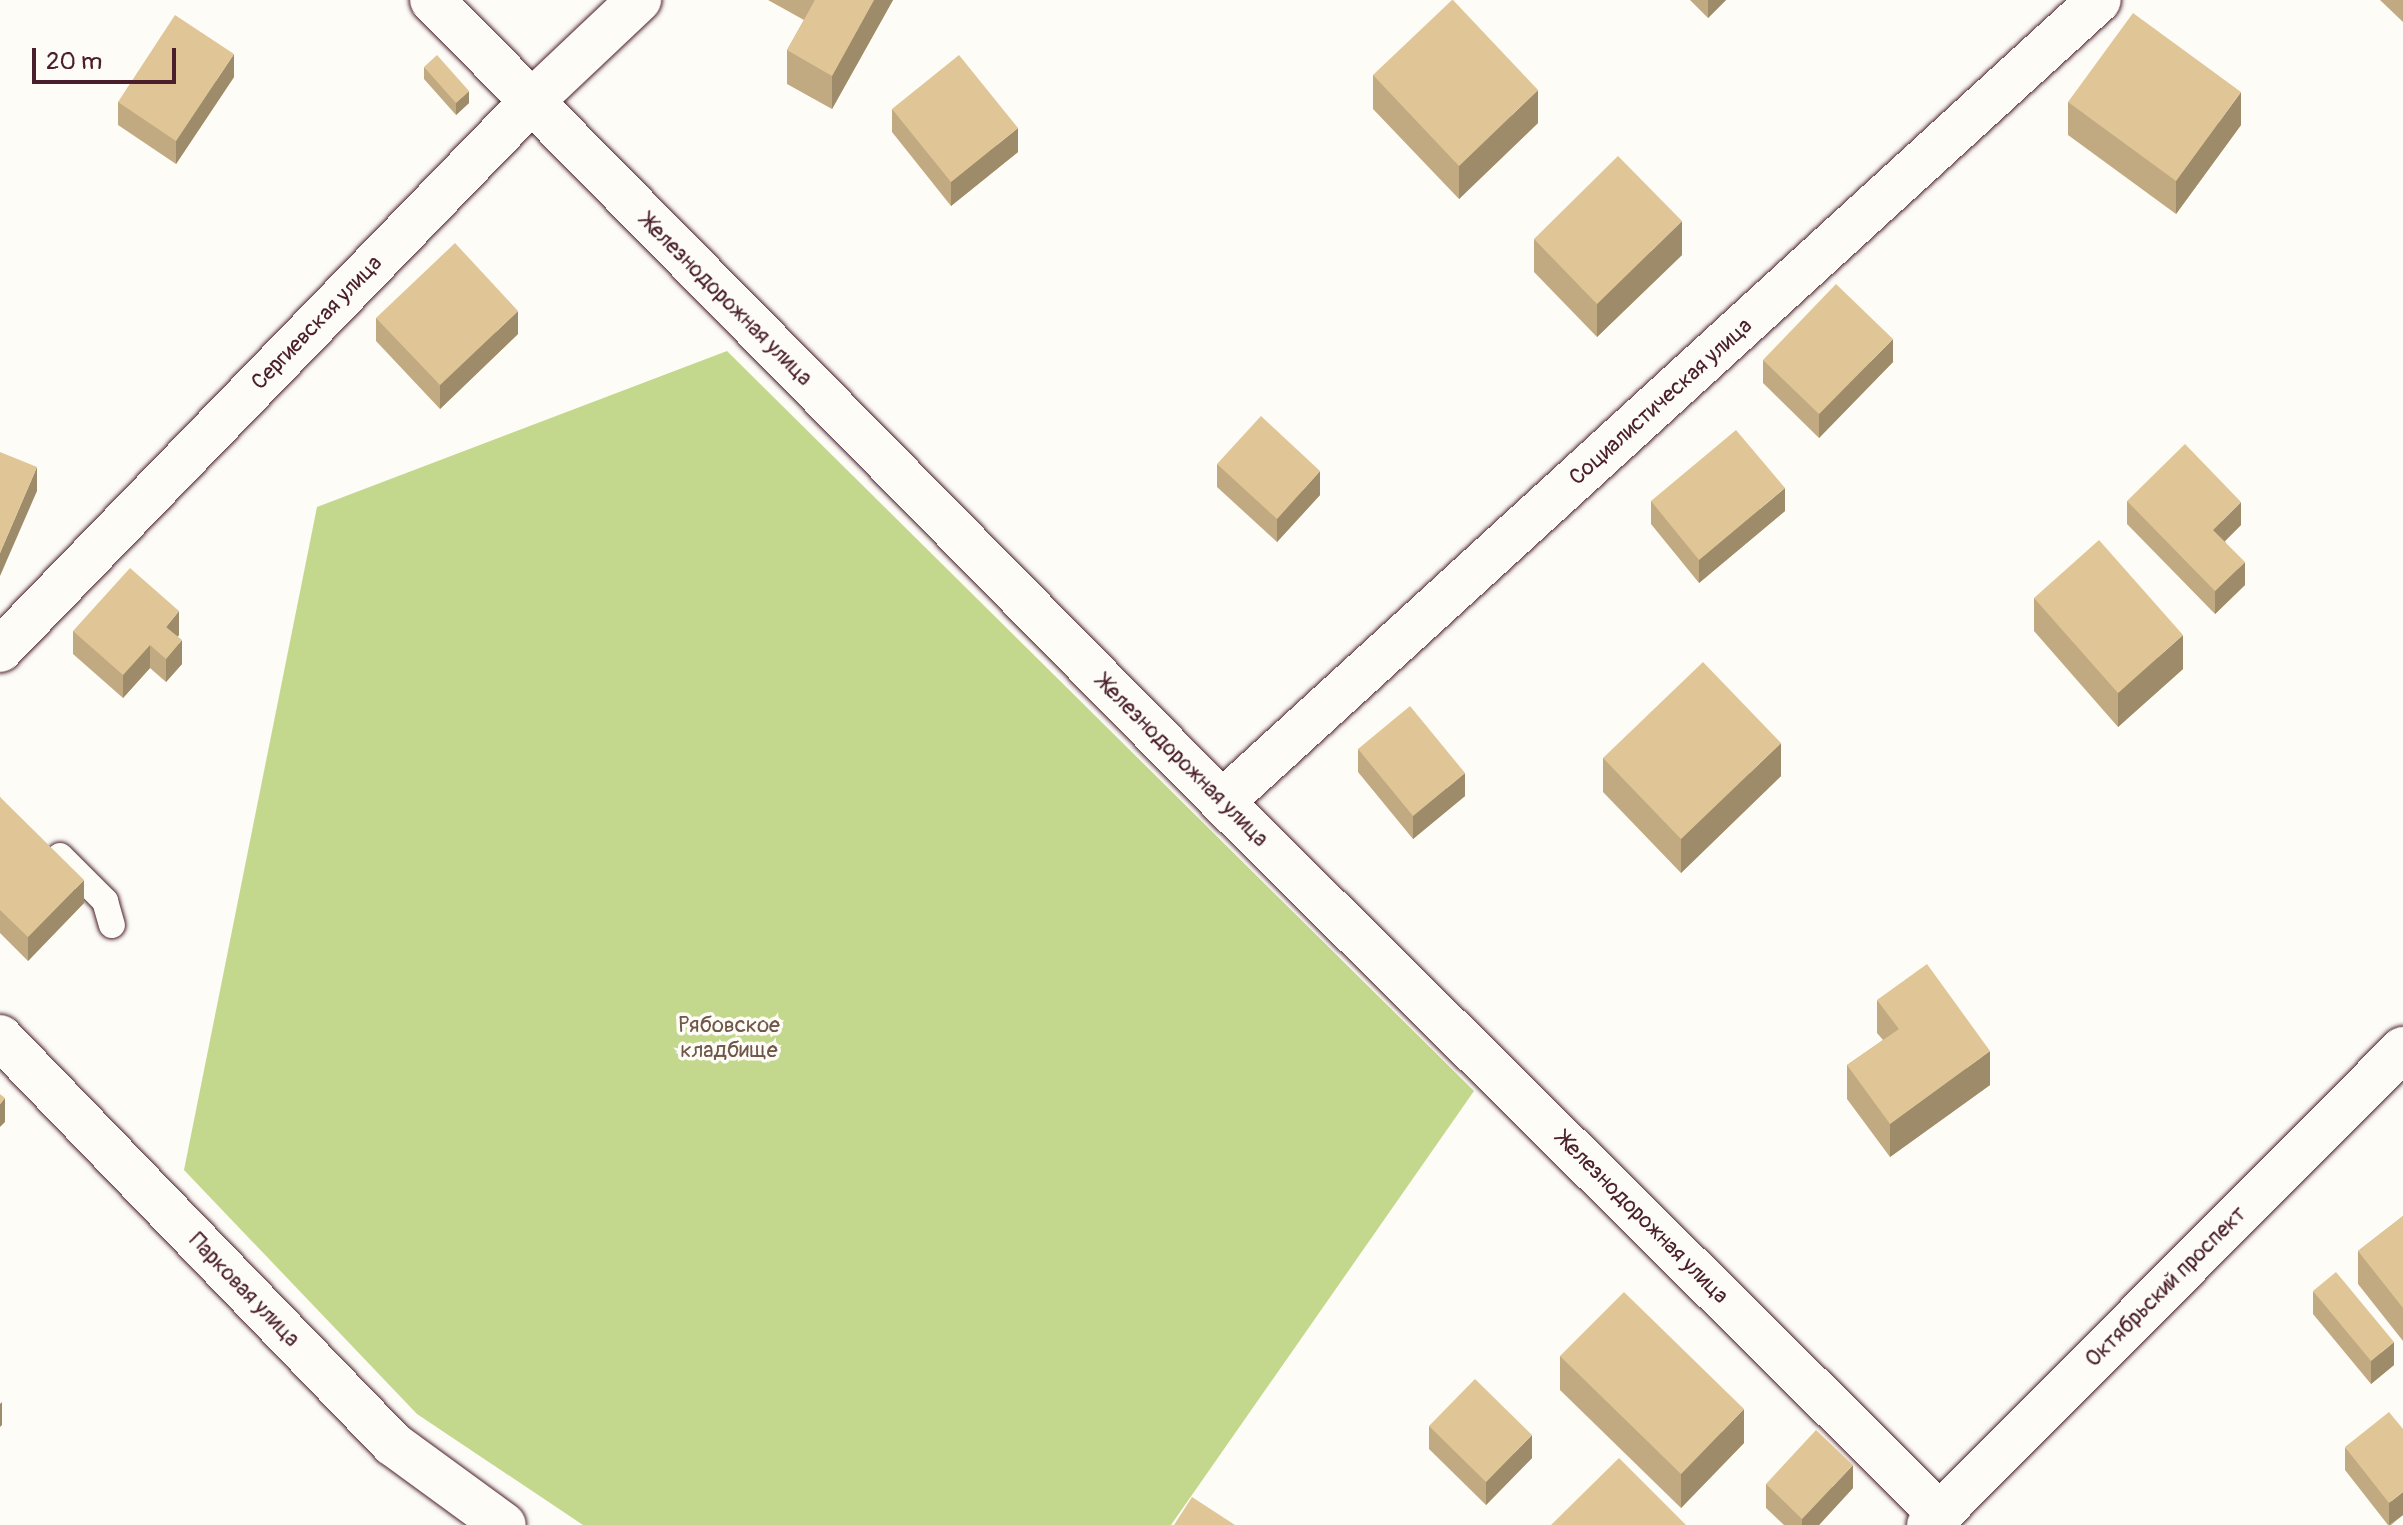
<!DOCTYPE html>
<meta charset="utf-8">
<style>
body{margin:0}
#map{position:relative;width:2403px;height:1525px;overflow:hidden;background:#fdfcf7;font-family:Pangolin,sans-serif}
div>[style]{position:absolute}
.green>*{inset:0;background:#c4d88d}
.roads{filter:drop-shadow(0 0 2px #4a1f2b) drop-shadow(0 0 2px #4a1f2b)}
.lane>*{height:26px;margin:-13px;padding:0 13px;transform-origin:13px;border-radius:13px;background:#fdfcf7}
.street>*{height:44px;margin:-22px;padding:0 22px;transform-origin:22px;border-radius:22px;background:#fdfcf7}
.secondary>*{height:44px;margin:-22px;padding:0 22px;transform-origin:22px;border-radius:22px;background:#fdfcf7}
.wall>*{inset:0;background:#c1aa81}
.shaded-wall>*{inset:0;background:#9d8b69}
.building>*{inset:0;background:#e0c696}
span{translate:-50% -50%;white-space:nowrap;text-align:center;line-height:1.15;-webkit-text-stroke:7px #fdfcf7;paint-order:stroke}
.street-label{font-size:22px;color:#4a1f2b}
.park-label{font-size:22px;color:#6f5648}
.scale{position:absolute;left:32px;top:48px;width:144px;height:36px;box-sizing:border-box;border:4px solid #4a1f2b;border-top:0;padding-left:10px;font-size:24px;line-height:28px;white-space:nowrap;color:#4a1f2b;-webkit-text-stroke:6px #fdfcf7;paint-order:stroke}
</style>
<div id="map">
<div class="green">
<div style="clip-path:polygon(727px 351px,1474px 1091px,1171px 1525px,583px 1525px,417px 1414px,184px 1170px,317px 507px)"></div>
</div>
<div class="roads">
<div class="lane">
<div style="left:60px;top:856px;width:64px;rotate:45deg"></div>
<div style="left:105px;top:901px;width:25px;rotate:74deg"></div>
</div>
<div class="street">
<div style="left:432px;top:0;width:1126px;rotate:45.43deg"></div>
<div style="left:1222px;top:802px;width:1011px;rotate:44.76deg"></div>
<div style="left:0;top:650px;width:763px;rotate:-45.9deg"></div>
<div style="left:531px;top:102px;width:149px;rotate:-43.4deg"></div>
<div style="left:1222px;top:802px;width:1188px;rotate:-42.44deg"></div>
<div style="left:0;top:1037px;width:566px;rotate:46deg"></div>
<div style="left:393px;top:1444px;width:137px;rotate:36.1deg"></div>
</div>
<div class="secondary">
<div style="left:1929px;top:1525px;width:672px;rotate:-45.12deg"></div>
</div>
</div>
<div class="wall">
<div style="clip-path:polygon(768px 0,893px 0,832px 109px,787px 84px,787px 50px,804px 20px)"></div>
<div style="clip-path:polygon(1690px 0,1726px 0,1708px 18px)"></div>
<div style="clip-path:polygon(2380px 0,2403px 0,2403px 22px)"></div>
<div style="clip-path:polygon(424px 67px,469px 103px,456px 115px,424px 79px)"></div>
<div style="clip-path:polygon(1373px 75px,1538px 123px,1459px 199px,1373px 109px)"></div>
<div style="clip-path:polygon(234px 77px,176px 164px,118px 125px,118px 102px)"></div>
<div style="clip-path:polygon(2068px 102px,2241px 125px,2176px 214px,2068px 135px)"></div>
<div style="clip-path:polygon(892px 109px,1018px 152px,951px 206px,892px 132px)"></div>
<div style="clip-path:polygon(1534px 239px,1682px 255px,1597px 337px,1534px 272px)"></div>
<div style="clip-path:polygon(376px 318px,518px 334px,440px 409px,376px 341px)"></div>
<div style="clip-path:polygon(1763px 360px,1893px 362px,1819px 438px,1763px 383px)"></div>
<div style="clip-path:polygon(1217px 464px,1320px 495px,1277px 542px,1217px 487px)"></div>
<div style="clip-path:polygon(1651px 501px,1785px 511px,1699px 583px,1651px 524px)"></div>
<div style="clip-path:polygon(2127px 501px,2241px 525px,2225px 541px,2245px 585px,2215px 614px,2127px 524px)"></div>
<div style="clip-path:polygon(2034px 598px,2183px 669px,2118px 727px,2034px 631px)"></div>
<div style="clip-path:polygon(73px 631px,179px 635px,178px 636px,182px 664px,166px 682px,150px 668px,123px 698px,73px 654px)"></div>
<div style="clip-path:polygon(1358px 749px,1465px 796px,1413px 839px,1358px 772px)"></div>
<div style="clip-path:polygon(1603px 758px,1781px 776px,1681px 873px,1603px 792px)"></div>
<div style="clip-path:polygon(0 797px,84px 903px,28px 961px,0 933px)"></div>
<div style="clip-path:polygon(1877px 1000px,1990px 1085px,1890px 1157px,1847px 1099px,1847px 1065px,1883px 1040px,1877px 1033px)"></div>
<div style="clip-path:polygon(2403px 1216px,2403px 1341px,2358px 1284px,2358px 1251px)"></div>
<div style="clip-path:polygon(2313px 1291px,2394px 1365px,2371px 1384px,2313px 1314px)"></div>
<div style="clip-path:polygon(1560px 1356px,1744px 1443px,1681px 1508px,1560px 1390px)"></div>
<div style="clip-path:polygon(1429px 1426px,1532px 1458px,1486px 1505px,1429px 1449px)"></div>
<div style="clip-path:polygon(2345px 1447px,2403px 1515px,2391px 1525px,2388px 1525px,2345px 1470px)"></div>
<div style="clip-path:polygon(1766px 1484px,1853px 1488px,1819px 1525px,1784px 1525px,1766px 1508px)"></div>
</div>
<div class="shaded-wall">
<div style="clip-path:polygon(874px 0,893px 0,832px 109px,832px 76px)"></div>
<div style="clip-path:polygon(1708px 0,1726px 0,1708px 18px)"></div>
<div style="clip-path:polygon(234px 54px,234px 77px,176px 164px,176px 141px)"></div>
<div style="clip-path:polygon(1538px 90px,1538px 123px,1459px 199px,1459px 166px)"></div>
<div style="clip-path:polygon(469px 91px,469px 103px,456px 115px,456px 103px)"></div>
<div style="clip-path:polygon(2241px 92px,2241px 125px,2176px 214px,2176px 181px)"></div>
<div style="clip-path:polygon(1018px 128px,1018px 152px,951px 206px,951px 182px)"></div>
<div style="clip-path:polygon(1682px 221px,1682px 255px,1597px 337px,1597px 304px)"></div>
<div style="clip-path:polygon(518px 311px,518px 334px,440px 409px,440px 385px)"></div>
<div style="clip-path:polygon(1893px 339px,1893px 362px,1819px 438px,1819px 414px)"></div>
<div style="clip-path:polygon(37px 467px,37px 491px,0 576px,0 553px)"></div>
<div style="clip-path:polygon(1320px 471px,1320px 495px,1277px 542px,1277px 519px)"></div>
<div style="clip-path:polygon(1785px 488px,1785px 511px,1699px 583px,1699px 560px)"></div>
<div style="clip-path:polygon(2241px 502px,2241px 525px,2213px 553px,2213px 530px)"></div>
<div style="clip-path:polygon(2245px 562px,2245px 585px,2215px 614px,2215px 591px)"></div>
<div style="clip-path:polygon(179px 611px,179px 635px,166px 650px,166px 627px)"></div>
<div style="clip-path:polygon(2183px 635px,2183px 669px,2118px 727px,2118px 693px)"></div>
<div style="clip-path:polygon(182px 640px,182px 664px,166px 682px,166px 659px)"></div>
<div style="clip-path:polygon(150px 645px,150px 668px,123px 698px,123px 675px)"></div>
<div style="clip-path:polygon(1781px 743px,1781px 776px,1681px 873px,1681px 839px)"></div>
<div style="clip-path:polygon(1465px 773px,1465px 796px,1413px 839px,1413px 816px)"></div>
<div style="clip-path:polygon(84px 880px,84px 903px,28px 961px,28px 937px)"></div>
<div style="clip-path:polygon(1990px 1051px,1990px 1085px,1890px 1157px,1890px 1124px)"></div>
<div style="clip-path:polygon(5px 1098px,5px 1122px,0 1127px,0 1104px)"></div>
<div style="clip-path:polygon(2394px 1342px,2394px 1365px,2371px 1384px,2371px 1361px)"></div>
<div style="clip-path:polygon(2px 1402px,2px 1425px,0 1427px,0 1404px)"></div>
<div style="clip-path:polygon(1744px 1409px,1744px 1443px,1681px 1508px,1681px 1474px)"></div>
<div style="clip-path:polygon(1532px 1435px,1532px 1458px,1486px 1505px,1486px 1482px)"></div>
<div style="clip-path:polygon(1853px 1465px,1853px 1488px,1819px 1525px,1802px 1525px,1802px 1519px)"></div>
<div style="clip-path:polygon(2403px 1492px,2403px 1515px,2389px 1525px,2389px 1503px)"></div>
</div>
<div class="building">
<div style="clip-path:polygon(815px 0,874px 0,832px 76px,787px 50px)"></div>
<div style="clip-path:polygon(1452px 0,1453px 0,1538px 90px,1459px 166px,1373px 75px)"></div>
<div style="clip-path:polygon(2133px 13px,2241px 92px,2176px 181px,2068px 102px)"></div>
<div style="clip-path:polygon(175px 15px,234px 54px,176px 141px,118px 102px)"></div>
<div style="clip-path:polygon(437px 55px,469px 91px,456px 103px,424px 67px)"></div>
<div style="clip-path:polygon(959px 55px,1018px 128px,951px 182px,892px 109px)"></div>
<div style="clip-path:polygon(1618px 156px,1682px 221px,1597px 304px,1534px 239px)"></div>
<div style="clip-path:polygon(455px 243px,518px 311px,440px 385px,376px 318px)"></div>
<div style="clip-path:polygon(1836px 284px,1893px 339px,1819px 414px,1763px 360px)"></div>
<div style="clip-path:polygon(1261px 416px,1320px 471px,1277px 519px,1217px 464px)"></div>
<div style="clip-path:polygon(1736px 430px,1785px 488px,1699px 560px,1651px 501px)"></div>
<div style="clip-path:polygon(2185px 444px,2241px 502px,2213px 530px,2245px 562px,2215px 591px,2127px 501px)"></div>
<div style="clip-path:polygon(0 452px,37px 467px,0 553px)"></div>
<div style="clip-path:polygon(2099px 540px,2183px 635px,2118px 693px,2034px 598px)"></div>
<div style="clip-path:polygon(130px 568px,179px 611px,166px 627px,182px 640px,166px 659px,150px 645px,123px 675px,73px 631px)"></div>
<div style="clip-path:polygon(1703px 662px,1781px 743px,1681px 839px,1603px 758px)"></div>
<div style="clip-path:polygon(1410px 706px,1465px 773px,1413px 816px,1358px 749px)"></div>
<div style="clip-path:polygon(0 797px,84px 880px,28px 937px,0 910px)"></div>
<div style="clip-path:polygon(1927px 964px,1990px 1051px,1890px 1124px,1847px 1065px,1899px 1029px,1877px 1000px)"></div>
<div style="clip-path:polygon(0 1094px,5px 1098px,0 1104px)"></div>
<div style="clip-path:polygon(2403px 1216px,2403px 1308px,2358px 1251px)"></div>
<div style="clip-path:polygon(2336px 1272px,2394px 1342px,2371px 1361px,2313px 1291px)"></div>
<div style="clip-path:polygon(1624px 1292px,1744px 1409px,1681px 1474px,1560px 1356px)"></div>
<div style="clip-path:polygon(1475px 1379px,1532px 1435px,1486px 1482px,1429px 1426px)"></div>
<div style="clip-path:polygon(2389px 1412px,2403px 1429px,2403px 1492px,2389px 1503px,2345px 1447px)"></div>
<div style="clip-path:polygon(1816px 1430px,1853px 1465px,1802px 1519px,1766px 1484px)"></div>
<div style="clip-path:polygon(1619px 1458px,1686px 1525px,1551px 1525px)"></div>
<div style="clip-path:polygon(1192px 1497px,1235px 1525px,1174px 1525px)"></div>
</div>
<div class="street-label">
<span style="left:726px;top:300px;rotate:45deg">Железнодорожная улица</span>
<span style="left:317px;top:323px;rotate:-46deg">Сергиевская улица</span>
<span style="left:1661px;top:402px;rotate:-42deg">Социалистическая улица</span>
<span style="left:1182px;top:761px;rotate:45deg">Железнодорожная улица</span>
<span style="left:1642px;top:1218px;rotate:45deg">Железнодорожная улица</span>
<span style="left:2166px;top:1287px;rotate:-45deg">Октябрьский проспект</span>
<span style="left:244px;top:1290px;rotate:46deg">Парковая улица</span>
</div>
<div class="park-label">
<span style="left:729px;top:1038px">Рябовское<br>кладбище</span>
</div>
<div class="scale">20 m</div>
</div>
